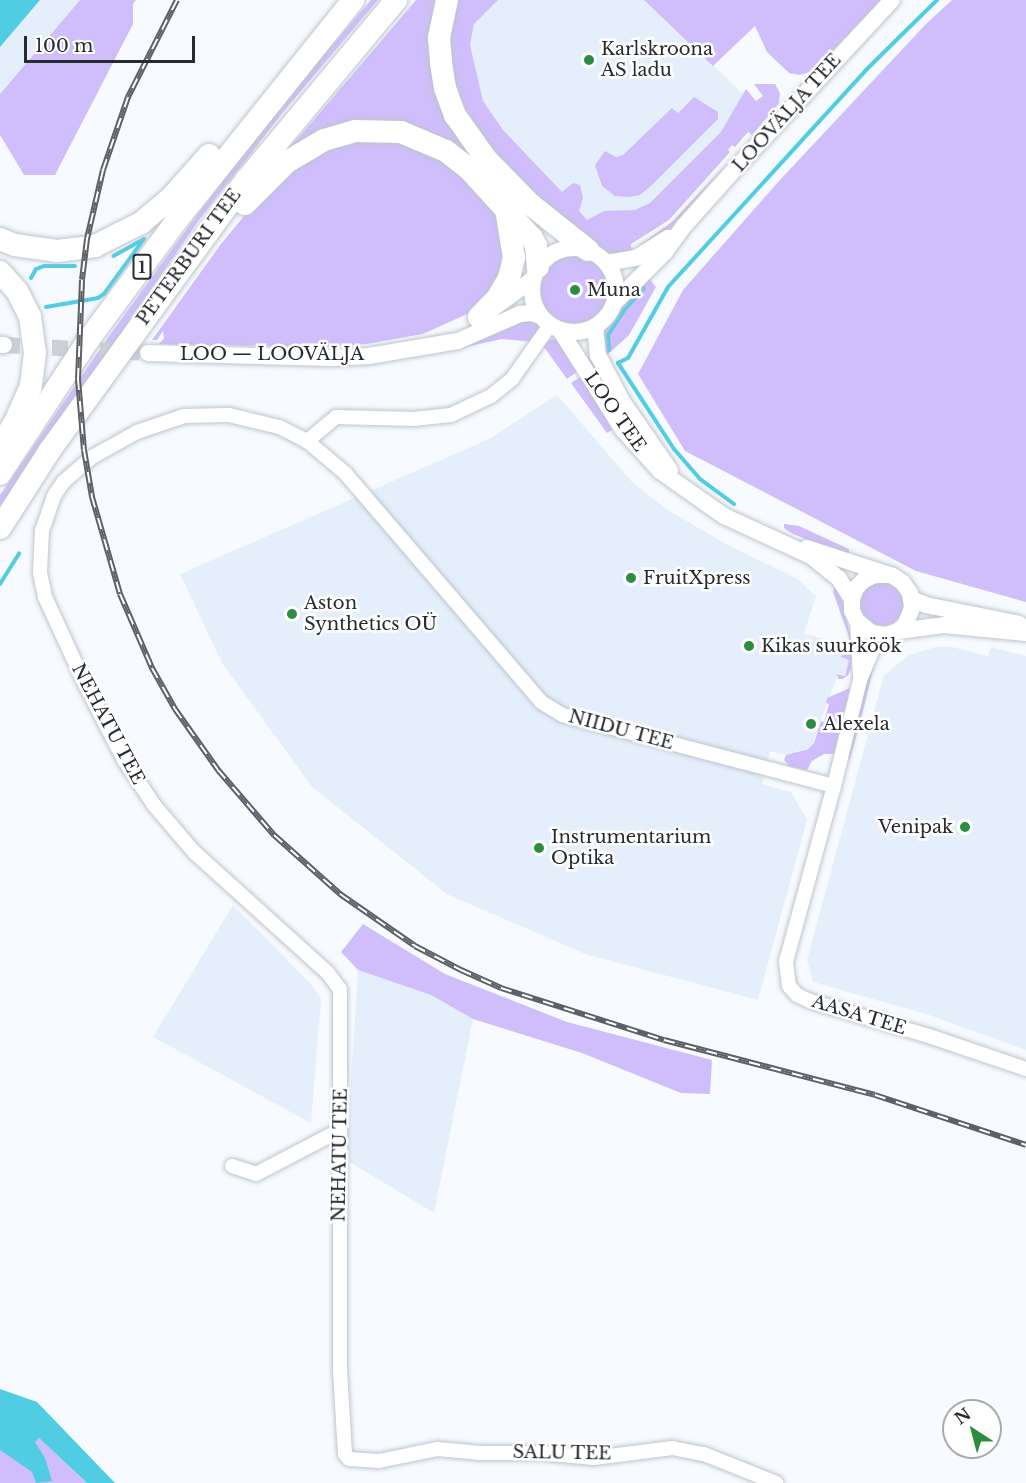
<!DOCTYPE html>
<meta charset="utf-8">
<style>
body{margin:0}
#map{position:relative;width:1026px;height:1483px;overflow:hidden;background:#f7fafe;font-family:"Libre Baskerville",serif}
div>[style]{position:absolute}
.built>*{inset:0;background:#e5effc}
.green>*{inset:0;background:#d0befc}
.round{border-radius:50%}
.water>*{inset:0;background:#51cde3}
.stream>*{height:4px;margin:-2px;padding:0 2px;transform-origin:2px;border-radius:2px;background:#51cde3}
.tertiary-tunnel>*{height:16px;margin-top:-8px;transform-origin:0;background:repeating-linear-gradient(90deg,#cdd0d4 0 16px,transparent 0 24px)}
.roads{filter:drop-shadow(0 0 2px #bdc5ce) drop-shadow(0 0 2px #bdc5ce)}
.minor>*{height:14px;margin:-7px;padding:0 7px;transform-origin:7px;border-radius:7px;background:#fff}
.tertiary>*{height:16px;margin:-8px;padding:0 8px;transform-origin:8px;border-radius:8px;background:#fff}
.tertiary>.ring{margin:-8px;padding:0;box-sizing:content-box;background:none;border:16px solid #fff;border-radius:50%}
.trunk>*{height:22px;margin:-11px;padding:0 11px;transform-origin:11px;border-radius:11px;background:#fff}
.rail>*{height:6px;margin-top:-3px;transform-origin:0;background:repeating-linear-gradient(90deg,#fff 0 11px,#5d6064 0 22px);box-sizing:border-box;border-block:2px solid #5d6064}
.dots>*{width:16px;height:16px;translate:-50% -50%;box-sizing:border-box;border:3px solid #fff;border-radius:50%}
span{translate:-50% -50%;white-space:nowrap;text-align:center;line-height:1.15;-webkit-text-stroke:5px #fff;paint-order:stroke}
.shield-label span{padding:2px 4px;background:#fff;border:2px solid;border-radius:4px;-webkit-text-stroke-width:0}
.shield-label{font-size:16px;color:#272a2e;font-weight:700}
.poi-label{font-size:18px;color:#272a2e}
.left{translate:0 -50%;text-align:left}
.right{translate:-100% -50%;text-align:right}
.street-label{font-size:18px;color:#272a2e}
.north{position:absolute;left:942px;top:1399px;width:60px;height:60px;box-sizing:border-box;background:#fff;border:2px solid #a9aaab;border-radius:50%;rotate:324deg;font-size:16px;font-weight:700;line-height:24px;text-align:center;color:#272a2e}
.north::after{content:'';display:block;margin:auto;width:21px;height:27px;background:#2c8c3f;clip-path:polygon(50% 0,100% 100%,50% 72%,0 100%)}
.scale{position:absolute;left:24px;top:36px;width:171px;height:27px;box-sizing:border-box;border:3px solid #272a2e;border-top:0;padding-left:8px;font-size:18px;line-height:21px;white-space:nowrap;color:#272a2e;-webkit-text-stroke:4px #fff;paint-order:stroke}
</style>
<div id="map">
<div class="built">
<div style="clip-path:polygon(0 0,80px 0,0 94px)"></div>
<div style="clip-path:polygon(475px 0,647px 0,755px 106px,634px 225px,588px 226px,479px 105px,464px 45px)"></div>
<div style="clip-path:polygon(557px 395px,632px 482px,666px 509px,728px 545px,796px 578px,816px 596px,804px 634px,837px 642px,842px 657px,849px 660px,844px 676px,838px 674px,811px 747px,786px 755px,770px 751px,762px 784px,791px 792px,807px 820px,758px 1000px,585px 954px,447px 894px,312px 787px,222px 663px,180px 574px,489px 439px)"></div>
<div style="clip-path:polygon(936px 647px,952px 647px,988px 656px,991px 647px,1026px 656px,1026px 1050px,926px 1014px,813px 982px,807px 960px,884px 675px,909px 655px)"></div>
<div style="clip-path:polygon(233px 905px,312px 985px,321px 999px,311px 1123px,153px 1037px)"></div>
<div style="clip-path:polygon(358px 970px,431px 995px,473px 1019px,434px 1213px,346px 1160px)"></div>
</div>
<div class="green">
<div style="clip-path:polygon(80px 0,136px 0,133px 4px,133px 24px,55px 175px,24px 175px,0 135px,0 94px)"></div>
<div style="clip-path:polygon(371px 0,378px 0,284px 111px,199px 220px,0 509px,0 495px,107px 339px,194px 219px,280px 106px)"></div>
<div style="clip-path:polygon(416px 0,439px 0,435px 79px,530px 216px,526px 219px,424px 131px,289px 149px)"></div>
<div style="clip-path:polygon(453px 0,498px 0,474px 24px,470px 45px,483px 101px,503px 130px,562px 192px,573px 183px,580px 185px,583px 198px,579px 211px,587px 220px,604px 211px,635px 210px,650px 203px,721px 132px,746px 89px,756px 101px,763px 96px,754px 84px,775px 84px,780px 93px,779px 103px,752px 135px,748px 132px,735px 147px,732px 145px,728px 150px,730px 152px,669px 220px,631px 244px,632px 254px,617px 255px,605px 252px,573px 232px,515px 181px,454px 97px,446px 29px)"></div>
<div style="clip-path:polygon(644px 0,881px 0,813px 71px,800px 75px,789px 73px,767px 52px,755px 26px,713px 66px)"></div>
<div style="clip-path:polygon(952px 0,1026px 0,1026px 602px,916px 571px,685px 451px,638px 374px,683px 290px,779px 181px,926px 24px)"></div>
<div style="clip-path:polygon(694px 97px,718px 112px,718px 119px,652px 185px,640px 195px,628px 197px,615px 196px,602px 186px,595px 165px,605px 151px,616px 157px,623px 155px,672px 108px,678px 113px)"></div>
<div style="clip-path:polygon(390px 137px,447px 160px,499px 214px,507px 266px,476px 310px,423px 334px,367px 344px,321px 347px,159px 344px,164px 338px,163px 331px,157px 340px,152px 340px,221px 244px,268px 187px,339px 142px)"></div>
<div style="clip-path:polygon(726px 164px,674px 225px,660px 238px,634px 250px,673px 221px)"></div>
<div class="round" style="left:540px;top:256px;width:68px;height:68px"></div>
<div style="clip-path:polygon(646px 275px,656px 287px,629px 335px,605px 357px,603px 335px,607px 325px,630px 293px)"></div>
<div style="clip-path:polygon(520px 322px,534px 322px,541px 327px,535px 342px,502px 339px,451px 350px)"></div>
<div style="clip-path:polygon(556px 338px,578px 371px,567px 379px,544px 347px,547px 341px)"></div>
<div style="clip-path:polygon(583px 375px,612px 430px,607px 433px,571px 383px)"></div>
<div style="clip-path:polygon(784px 524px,799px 526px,849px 549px,849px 556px,793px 534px,784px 528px)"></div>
<div class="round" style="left:860px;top:582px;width:44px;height:44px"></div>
<div style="clip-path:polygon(835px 586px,843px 602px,852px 645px,833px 592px)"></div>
<div style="clip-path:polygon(849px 649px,852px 649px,851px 669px,848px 675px,843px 679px,838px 679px,837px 674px,845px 676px,849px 660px,841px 657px,842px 655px)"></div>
<div style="clip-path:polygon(876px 657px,863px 711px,850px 759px,847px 758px,872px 662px)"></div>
<div style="clip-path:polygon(850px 688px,834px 754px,824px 754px,812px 761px,807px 770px,789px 766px,784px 760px,786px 755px,808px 749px,814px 743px,821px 721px,824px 722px,829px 704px,826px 703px,827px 698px)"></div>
<div style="clip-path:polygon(363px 924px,445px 974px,567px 1022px,712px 1060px,710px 1094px,681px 1093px,582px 1053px,473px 1019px,431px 995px,358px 970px,341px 952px)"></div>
<div style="clip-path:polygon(0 1405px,39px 1438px,87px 1483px,0 1483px)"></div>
</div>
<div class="water">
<div style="clip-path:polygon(0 0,40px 0,0 47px)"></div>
<div style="clip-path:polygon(0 1389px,37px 1402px,115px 1483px,87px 1483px,39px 1438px,35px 1442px,45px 1458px,52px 1481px,36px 1483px,32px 1472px,0 1450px)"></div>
</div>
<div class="stream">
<div style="left:31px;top:278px;width:10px;rotate:-61deg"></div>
<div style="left:36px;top:269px;width:9px;rotate:-21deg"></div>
<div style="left:44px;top:266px;width:31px"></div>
<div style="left:46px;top:307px;width:53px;rotate:-9.8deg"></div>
<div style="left:98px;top:298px;width:7px;rotate:-34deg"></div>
<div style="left:104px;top:294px;width:68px;rotate:-54deg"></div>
<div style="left:144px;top:239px;width:35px;rotate:151deg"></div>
<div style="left:609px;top:350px;width:15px;rotate:-94deg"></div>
<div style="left:608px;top:335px;width:31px;rotate:-57deg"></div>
<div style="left:625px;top:309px;width:28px;rotate:-48deg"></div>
<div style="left:734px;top:504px;width:42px;rotate:-143.7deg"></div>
<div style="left:700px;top:479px;width:40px;rotate:-131deg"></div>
<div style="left:674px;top:449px;width:103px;rotate:-123.1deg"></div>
<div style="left:618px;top:363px;width:11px;rotate:-27deg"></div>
<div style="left:628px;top:358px;width:81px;rotate:-60.6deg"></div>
<div style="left:668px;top:287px;width:294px;rotate:-47.6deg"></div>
<div style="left:866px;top:70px;width:100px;rotate:-44.6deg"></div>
<div style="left:0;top:584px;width:36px;rotate:-58deg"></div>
</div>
<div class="tertiary-tunnel">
<div style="left:4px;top:345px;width:144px;rotate:3.2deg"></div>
</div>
<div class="roads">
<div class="minor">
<div style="left:550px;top:325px;width:66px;rotate:125.1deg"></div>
<div style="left:512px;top:379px;width:27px;rotate:141deg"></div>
<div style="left:491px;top:396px;width:44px;rotate:154.6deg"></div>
<div style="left:451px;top:415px;width:36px;rotate:174deg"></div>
<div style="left:415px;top:419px;width:79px;rotate:-178.5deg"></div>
<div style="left:336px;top:417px;width:38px;rotate:140deg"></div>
<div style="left:307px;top:441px;width:31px;rotate:-153deg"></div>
<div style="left:279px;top:427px;width:51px;rotate:-166.5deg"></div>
<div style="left:229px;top:415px;width:45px;rotate:178.7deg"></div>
<div style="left:184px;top:416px;width:50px;rotate:161.2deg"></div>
<div style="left:137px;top:432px;width:51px;rotate:150.9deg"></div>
<div style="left:92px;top:457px;width:37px;rotate:139deg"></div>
<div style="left:64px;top:481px;width:18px;rotate:124deg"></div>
<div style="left:54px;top:496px;width:36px;rotate:109deg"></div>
<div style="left:42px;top:530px;width:43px;rotate:92.7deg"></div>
<div style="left:40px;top:573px;width:25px;rotate:78deg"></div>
<div style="left:45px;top:597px;width:98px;rotate:65.3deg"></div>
<div style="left:86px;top:686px;width:83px;rotate:62.8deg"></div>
<div style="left:124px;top:760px;width:54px;rotate:56.3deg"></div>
<div style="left:154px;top:805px;width:62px;rotate:49.6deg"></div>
<div style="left:194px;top:852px;width:179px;rotate:42.1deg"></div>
<div style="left:327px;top:972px;width:21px;rotate:53deg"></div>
<div style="left:340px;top:989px;width:381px;rotate:90deg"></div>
<div style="left:340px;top:1370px;width:84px;rotate:86.6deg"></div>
<div style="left:345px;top:1454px;width:6px;rotate:51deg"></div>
<div style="left:349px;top:1459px;width:30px;rotate:4deg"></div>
<div style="left:379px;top:1461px;width:59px;rotate:-11.7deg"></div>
<div style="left:437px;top:1449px;width:44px;rotate:5.2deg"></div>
<div style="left:481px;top:1453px;width:59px"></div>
<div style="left:540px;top:1453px;width:54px;rotate:5.3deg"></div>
<div style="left:594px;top:1458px;width:79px;rotate:-7.3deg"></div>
<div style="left:672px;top:1448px;width:33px;rotate:11deg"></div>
<div style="left:704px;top:1454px;width:78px;rotate:21.9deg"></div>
<div style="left:307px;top:441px;width:50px;rotate:40.1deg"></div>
<div style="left:345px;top:473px;width:301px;rotate:49.4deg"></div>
<div style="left:541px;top:702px;width:26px;rotate:31deg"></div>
<div style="left:563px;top:715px;width:280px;rotate:14.7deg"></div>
<div style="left:834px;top:786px;width:109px;rotate:-76.2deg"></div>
<div style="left:860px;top:680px;width:41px;rotate:-67.2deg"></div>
<div style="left:876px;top:642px;width:12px;rotate:-35deg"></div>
<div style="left:857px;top:621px;width:54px;rotate:86.8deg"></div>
<div style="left:834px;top:786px;width:182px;rotate:105.3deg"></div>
<div style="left:786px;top:962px;width:24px;rotate:83deg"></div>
<div style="left:789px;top:986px;width:12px;rotate:48deg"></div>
<div style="left:797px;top:995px;width:14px;rotate:25deg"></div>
<div style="left:810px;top:1001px;width:124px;rotate:16.4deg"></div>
<div style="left:929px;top:1036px;width:102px;rotate:18.8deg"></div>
<div style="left:232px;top:1166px;width:25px;rotate:18deg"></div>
<div style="left:256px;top:1174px;width:95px;rotate:-27.6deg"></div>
</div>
<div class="tertiary">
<div class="ring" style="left:532px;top:248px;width:68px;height:68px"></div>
<div style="left:607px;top:263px;width:29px;rotate:-10deg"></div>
<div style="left:636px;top:258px;width:38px;rotate:-32deg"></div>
<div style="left:615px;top:302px;width:71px;rotate:-45deg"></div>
<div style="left:665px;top:252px;width:31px;rotate:-54deg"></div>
<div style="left:683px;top:227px;width:79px;rotate:-48.1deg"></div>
<div style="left:736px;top:168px;width:229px;rotate:-47.1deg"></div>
<div style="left:492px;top:309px;width:51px;rotate:-36.2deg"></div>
<div style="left:595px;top:327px;width:28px;rotate:84deg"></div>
<div style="left:598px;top:355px;width:52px;rotate:62.4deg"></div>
<div style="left:622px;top:401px;width:84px;rotate:55.2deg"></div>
<div style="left:560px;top:330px;width:118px;rotate:57.8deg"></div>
<div style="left:623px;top:430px;width:55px;rotate:47.9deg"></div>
<div style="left:660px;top:471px;width:78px;rotate:35.1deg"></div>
<div style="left:724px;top:516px;width:96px;rotate:24.7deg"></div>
<div style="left:811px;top:556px;width:36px;rotate:39deg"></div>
<div style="left:839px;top:579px;width:24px;rotate:57deg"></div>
<div style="left:0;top:345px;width:4px"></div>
<div style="left:148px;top:353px;width:182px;rotate:1.6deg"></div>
<div style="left:330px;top:358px;width:39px;rotate:-3deg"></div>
<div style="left:369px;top:356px;width:90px;rotate:-9.6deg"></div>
<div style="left:458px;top:341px;width:68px;rotate:-23.5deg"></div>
<div style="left:520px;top:314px;width:11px;rotate:-5deg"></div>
<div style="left:531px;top:313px;width:10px;rotate:17deg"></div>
<div style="left:807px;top:548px;width:90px;rotate:18deg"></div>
<div style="left:893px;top:576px;width:12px;rotate:35deg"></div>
<div style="left:903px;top:583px;width:12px;rotate:55deg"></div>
<div style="left:910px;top:593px;width:15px;rotate:82deg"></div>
<div style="left:912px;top:608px;width:18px;rotate:112deg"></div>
<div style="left:905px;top:625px;width:9px;rotate:139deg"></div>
<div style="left:887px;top:575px;width:12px;rotate:180deg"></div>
<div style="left:875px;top:575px;width:12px;rotate:156deg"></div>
<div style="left:864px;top:580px;width:11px;rotate:135deg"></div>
<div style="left:856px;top:588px;width:12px;rotate:110deg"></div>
<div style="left:852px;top:599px;width:12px;rotate:90deg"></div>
<div style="left:852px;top:611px;width:11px;rotate:63deg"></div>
<div style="left:857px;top:621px;width:19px;rotate:39deg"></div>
<div style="left:872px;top:633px;width:14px;rotate:8deg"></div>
<div style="left:886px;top:635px;width:13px;rotate:-18deg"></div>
<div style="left:898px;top:631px;width:46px;rotate:-7.4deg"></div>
<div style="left:944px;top:625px;width:82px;rotate:5.6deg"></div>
<div style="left:912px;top:599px;width:15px;rotate:23deg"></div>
<div style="left:926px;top:605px;width:95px;rotate:11.5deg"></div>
</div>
<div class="trunk">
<div style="left:447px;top:0;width:39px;rotate:102deg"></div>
<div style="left:439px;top:38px;width:25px;rotate:85deg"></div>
<div style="left:441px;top:63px;width:25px;rotate:81deg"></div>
<div style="left:445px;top:88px;width:29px;rotate:70deg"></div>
<div style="left:455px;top:115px;width:54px;rotate:54.8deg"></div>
<div style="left:486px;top:159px;width:63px;rotate:45.6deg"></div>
<div style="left:530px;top:204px;width:74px;rotate:38.4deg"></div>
<div style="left:245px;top:204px;width:59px;rotate:-45deg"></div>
<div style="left:287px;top:162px;width:43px;rotate:-30.7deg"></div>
<div style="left:324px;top:140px;width:32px;rotate:-16deg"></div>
<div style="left:355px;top:131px;width:46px;rotate:1.2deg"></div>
<div style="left:401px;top:132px;width:49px;rotate:22.9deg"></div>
<div style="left:446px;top:151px;width:28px;rotate:38deg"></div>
<div style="left:468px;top:168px;width:95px;rotate:47.6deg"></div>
<div style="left:532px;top:238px;width:9px;rotate:63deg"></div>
<div style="left:536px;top:246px;width:21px;rotate:85deg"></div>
<div style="left:0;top:239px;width:16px;rotate:22deg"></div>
<div style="left:15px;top:245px;width:42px;rotate:8.1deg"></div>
<div style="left:57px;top:251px;width:38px;rotate:-7deg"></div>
<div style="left:95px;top:246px;width:51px;rotate:-26.6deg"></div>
<div style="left:141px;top:223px;width:38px;rotate:-40deg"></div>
<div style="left:170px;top:199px;width:59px;rotate:-48.4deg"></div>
<div style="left:0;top:272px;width:25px;rotate:48deg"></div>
<div style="left:17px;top:291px;width:29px;rotate:63deg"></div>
<div style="left:30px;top:317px;width:36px;rotate:82deg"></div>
<div style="left:35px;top:353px;width:33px;rotate:97deg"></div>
<div style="left:31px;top:386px;width:39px;rotate:114deg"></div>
<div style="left:15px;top:422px;width:29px;rotate:121deg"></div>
<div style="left:479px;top:317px;width:28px;rotate:-46deg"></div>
<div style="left:498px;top:297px;width:22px;rotate:-60deg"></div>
<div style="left:509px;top:278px;width:21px;rotate:-76deg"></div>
<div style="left:514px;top:258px;width:50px;rotate:-99.3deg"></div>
<div style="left:0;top:474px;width:162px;rotate:-56.6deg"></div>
<div style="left:89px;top:339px;width:148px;rotate:-53.5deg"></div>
<div style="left:177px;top:220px;width:282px;rotate:-51.3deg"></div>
<div style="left:0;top:528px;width:93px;rotate:-57.3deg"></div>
<div style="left:50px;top:450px;width:335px;rotate:-54deg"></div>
<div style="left:247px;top:179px;width:233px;rotate:-50.2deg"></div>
</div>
</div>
<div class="rail">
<div style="left:177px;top:0;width:109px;rotate:116.8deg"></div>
<div style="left:128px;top:97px;width:77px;rotate:108.9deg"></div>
<div style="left:103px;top:170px;width:71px;rotate:103.1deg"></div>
<div style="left:87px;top:239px;width:41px;rotate:97deg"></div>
<div style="left:82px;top:280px;width:99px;rotate:92.3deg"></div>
<div style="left:78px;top:379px;width:71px;rotate:85.2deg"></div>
<div style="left:84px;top:450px;width:48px;rotate:80.3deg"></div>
<div style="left:92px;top:497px;width:101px;rotate:73.9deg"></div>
<div style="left:120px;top:594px;width:81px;rotate:66.6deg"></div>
<div style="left:152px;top:668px;width:47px;rotate:60.7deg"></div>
<div style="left:175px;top:709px;width:75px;rotate:54.8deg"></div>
<div style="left:218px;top:770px;width:86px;rotate:49.3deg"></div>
<div style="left:274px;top:835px;width:89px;rotate:41.8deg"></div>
<div style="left:340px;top:894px;width:91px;rotate:34.7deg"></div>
<div style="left:415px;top:946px;width:52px;rotate:27.6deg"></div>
<div style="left:461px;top:970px;width:44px;rotate:24.2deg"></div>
<div style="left:501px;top:988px;width:171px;rotate:17.7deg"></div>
<div style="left:664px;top:1040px;width:218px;rotate:14.6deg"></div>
<div style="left:875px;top:1095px;width:159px;rotate:18.3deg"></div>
</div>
<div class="dots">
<div style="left:589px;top:60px;background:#2c8c3f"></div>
<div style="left:575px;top:290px;background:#2c8c3f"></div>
<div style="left:631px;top:578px;background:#2c8c3f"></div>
<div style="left:292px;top:614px;background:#2c8c3f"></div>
<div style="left:749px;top:646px;background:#2c8c3f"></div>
<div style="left:811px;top:724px;background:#2c8c3f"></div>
<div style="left:965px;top:827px;background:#2c8c3f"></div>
<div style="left:539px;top:848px;background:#2c8c3f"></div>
</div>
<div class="shield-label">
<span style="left:142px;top:267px">1</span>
</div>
<div class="poi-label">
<span class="left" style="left:601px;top:60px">Karlskroona<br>AS ladu</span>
<span class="left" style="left:587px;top:290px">Muna</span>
<span class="left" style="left:643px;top:578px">FruitXpress</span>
<span class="left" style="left:304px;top:614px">Aston<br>Synthetics OÜ</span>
<span class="left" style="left:761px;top:646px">Kikas suurköök</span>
<span class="left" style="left:823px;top:724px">Alexela</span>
<span class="right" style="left:953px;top:827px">Venipak</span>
<span class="left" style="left:551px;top:848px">Instrumentarium<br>Optika</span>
</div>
<div class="street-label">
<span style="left:787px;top:113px;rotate:-48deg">LOOVÄLJA TEE</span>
<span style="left:189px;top:257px;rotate:-54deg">PETERBURI TEE</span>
<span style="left:272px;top:354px">LOO — LOOVÄLJA</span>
<span style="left:615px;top:412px;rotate:55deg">LOO TEE</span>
<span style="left:108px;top:724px;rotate:62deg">NEHATU TEE</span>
<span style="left:621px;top:730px;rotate:15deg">NIIDU TEE</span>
<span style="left:859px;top:1015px;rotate:17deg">AASA TEE</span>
<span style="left:340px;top:1155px;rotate:-89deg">NEHATU TEE</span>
<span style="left:562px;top:1453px;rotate:1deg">SALU TEE</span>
</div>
<div class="north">N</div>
<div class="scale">100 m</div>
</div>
